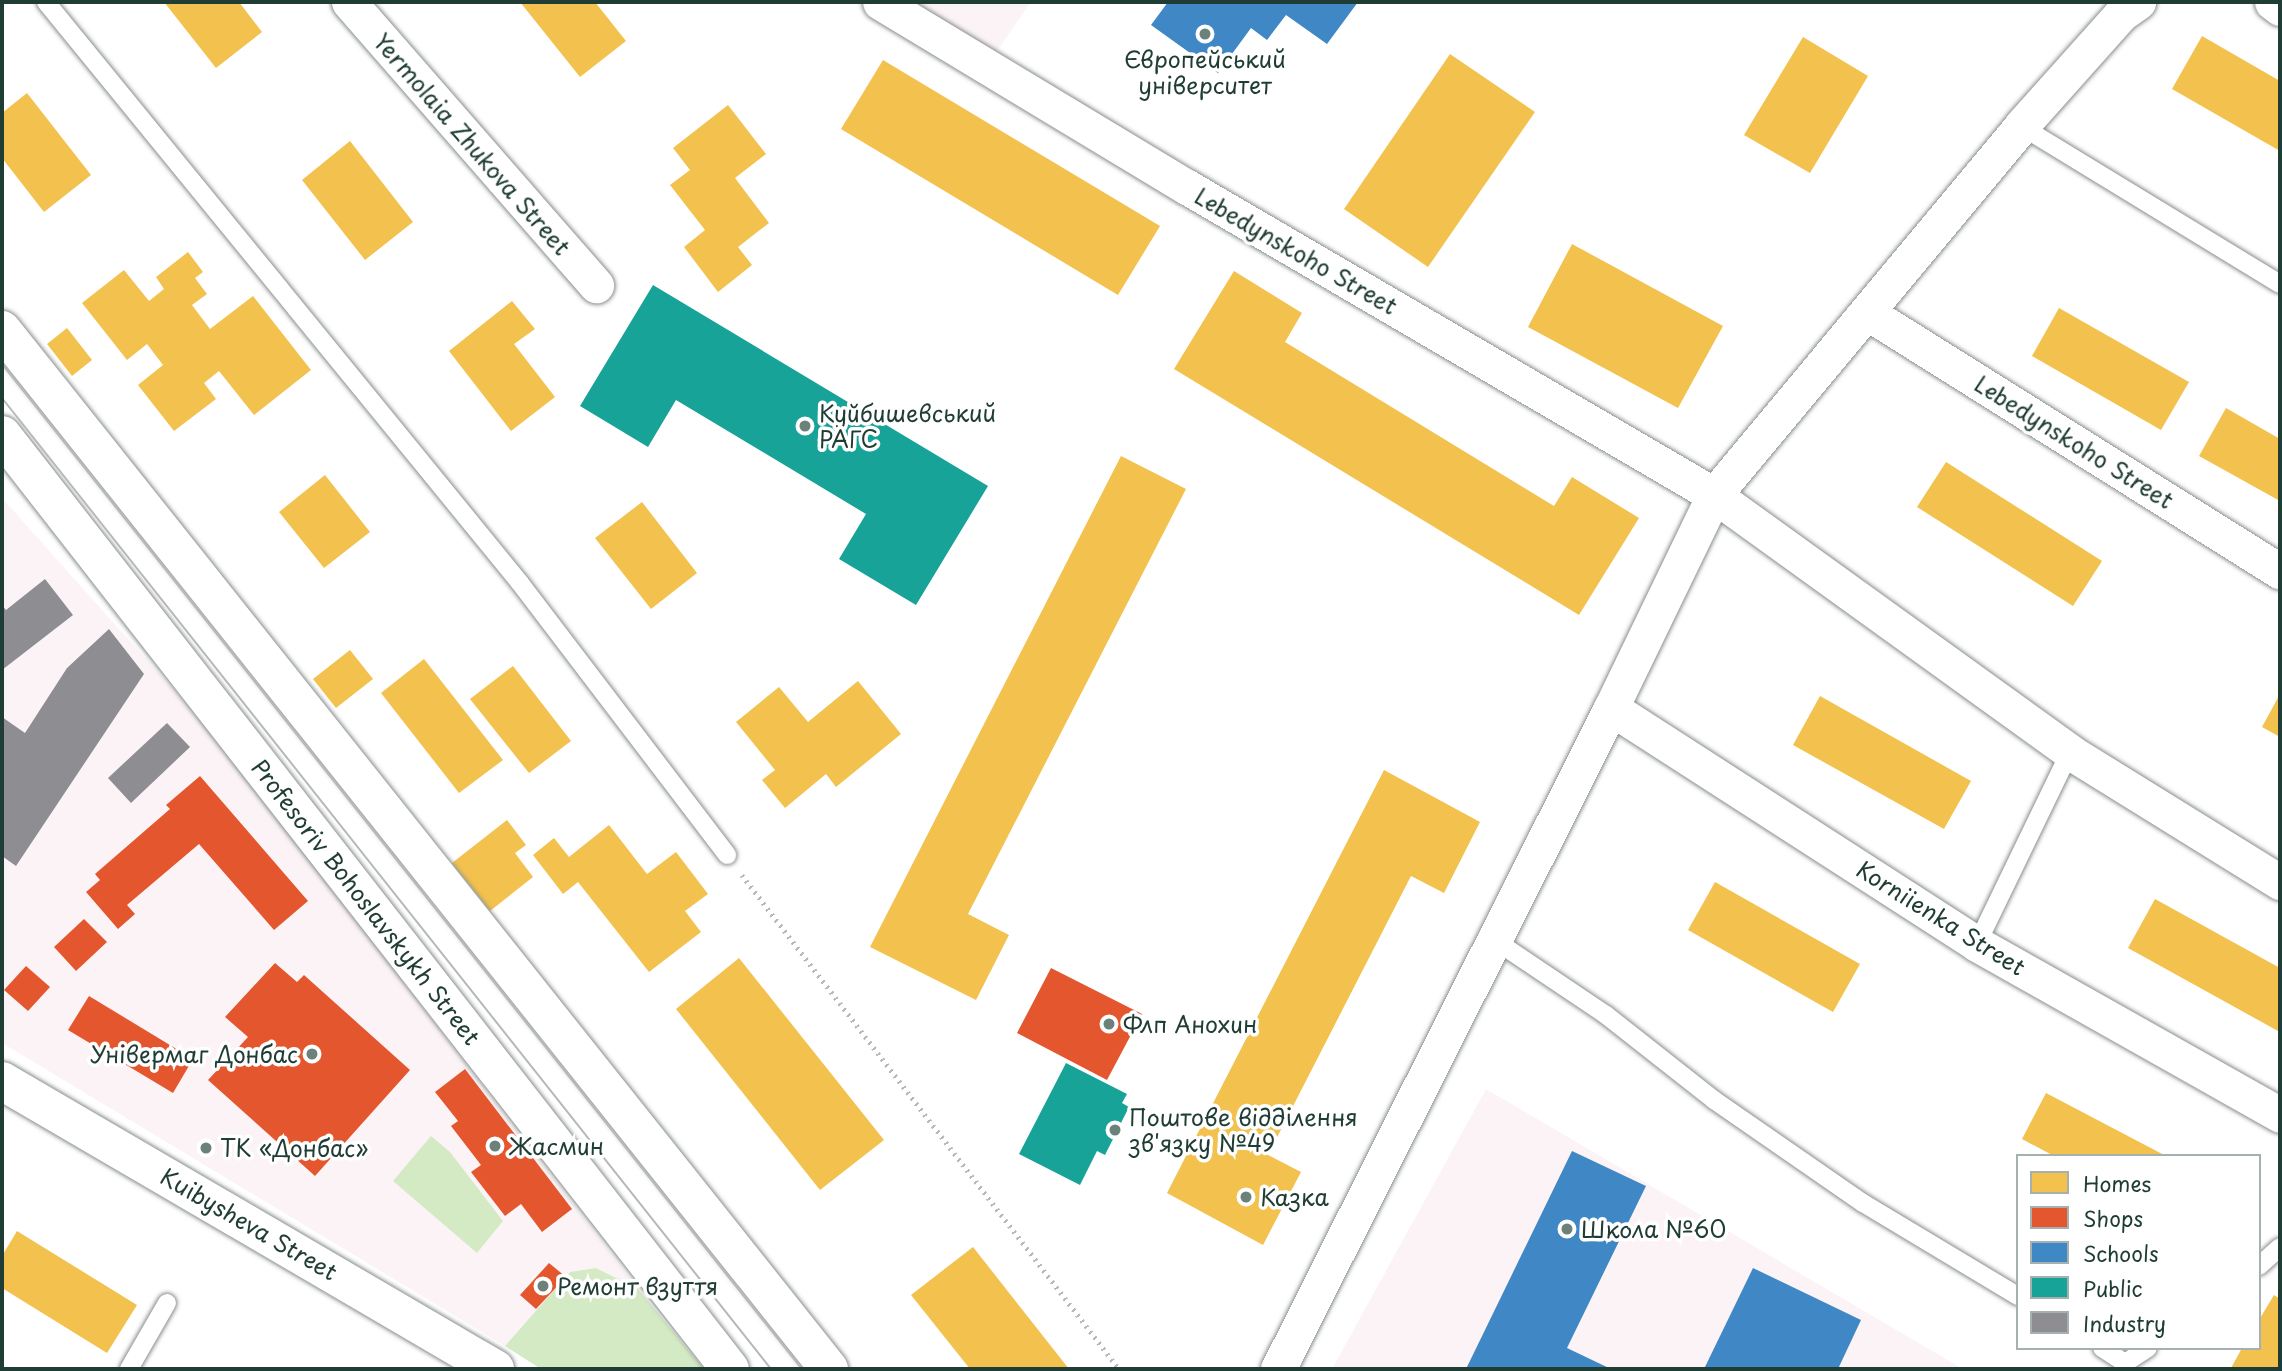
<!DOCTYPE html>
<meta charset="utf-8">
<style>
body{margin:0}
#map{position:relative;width:2282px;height:1371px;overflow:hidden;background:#fff;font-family:"Playpen Sans",sans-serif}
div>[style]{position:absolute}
.built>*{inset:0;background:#fcf3f7}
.green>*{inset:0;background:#d4eac4}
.homes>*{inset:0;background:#f2c14e}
.shops>*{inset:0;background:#e4572e}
.schools>*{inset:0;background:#3f88c5}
.public>*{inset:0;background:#17a398}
.industry>*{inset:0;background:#8d8d92}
.path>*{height:4.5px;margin-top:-2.25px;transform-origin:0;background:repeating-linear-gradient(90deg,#b6b9b8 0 2px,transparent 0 7px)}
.roads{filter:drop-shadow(0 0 2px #898f8d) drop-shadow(0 0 2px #898f8d)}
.lane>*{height:18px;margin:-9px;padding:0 9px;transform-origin:9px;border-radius:9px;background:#fff}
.street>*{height:35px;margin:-17.5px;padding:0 17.5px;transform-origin:17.5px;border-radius:17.5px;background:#fff}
.secondary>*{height:38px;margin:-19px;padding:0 19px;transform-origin:19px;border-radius:19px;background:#fff}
.tram>*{height:2px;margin:-1px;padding:0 1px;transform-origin:1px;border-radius:1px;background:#b6b9b8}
.dots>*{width:19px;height:19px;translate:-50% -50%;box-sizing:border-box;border:4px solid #fff;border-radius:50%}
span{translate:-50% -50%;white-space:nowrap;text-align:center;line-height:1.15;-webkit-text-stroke:7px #fff;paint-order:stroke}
.poi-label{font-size:23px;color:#1f3d34}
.left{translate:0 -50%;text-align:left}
.right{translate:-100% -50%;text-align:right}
.street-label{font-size:23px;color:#1f3d34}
.frame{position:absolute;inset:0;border:4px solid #1f3d34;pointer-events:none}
.legend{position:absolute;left:2016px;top:1154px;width:245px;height:196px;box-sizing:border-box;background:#fff;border:2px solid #a5b1ae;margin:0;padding:9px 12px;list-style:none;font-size:21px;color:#1f3d34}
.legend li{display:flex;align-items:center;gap:14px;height:35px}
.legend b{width:35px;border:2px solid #a5b1ae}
</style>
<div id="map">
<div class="built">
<div style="clip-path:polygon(898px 2px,1031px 2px,990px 61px)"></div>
<div style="clip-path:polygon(2px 498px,214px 735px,638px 1289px,596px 1268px,570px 1272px,505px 1346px,2px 1043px)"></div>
<div style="clip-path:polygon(1486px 1089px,1963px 1369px,1332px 1369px)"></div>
</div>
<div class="green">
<div style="clip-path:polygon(431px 1136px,450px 1152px,503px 1221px,477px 1253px,393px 1181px)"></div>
<div style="clip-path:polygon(596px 1268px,638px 1289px,704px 1369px,541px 1369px,505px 1346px,570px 1272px)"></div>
</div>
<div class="homes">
<div style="clip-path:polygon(164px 2px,239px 2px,262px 32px,216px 68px)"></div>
<div style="clip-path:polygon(520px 2px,595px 2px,626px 41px,580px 77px)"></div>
<div style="clip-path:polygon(2202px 36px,2280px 81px,2280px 151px,2172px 89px)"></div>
<div style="clip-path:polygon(1803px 37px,1868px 76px,1810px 173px,1744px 135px)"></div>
<div style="clip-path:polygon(1450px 54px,1535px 112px,1428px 267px,1344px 209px)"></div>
<div style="clip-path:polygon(883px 60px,1160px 226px,1118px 295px,841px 129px)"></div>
<div style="clip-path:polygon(27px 93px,91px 175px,44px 212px,2px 158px,2px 113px)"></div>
<div style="clip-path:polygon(728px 105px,766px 154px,735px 178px,769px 223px,738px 247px,752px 265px,718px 292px,684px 247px,705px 230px,670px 185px,690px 170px,673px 148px)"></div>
<div style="clip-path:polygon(350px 141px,413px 222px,365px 260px,302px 180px)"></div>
<div style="clip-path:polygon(1572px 244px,1723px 326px,1678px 408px,1528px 327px)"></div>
<div style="clip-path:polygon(188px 252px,203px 272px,195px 278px,207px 294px,192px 305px,210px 329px,253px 296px,311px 370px,254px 415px,219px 371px,204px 383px,216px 399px,174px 431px,138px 385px,163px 365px,147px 344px,127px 360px,82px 303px,124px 270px,149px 301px,164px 289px,156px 277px)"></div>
<div style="clip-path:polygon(1234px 271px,1302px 313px,1285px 342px,1554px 506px,1572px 477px,1639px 518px,1579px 615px,1174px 369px)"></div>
<div style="clip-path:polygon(512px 301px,535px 329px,514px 344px,555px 397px,511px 431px,449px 351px)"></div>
<div style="clip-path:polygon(2059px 308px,2189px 382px,2161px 430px,2032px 356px)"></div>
<div style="clip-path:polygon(67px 328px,92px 360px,72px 376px,47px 344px)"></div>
<div style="clip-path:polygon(2226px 408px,2280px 439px,2280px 501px,2199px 456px)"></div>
<div style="clip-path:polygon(1121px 456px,1186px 489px,968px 914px,1009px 935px,976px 1000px,870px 947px)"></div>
<div style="clip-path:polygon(1946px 462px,2102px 561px,2073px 606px,1917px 507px)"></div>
<div style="clip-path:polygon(325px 475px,370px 532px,324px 568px,279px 512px)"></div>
<div style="clip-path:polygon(642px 502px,697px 573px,651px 609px,595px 538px)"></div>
<div style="clip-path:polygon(350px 650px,373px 679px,336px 708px,313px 679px)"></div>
<div style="clip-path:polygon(424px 659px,503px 760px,459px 793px,381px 693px)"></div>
<div style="clip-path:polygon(513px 666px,571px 741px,529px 773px,470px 699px)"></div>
<div style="clip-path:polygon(858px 681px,901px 734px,836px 787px,826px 774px,785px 808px,762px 780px,775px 770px,736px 722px,779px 687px,808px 722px)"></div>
<div style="clip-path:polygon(2280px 694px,2280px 737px,2262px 727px)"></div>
<div style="clip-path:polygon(1820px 696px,1971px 781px,1944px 829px,1793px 745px)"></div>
<div style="clip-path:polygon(1384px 770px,1480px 822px,1444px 893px,1411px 876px,1268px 1155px,1301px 1172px,1263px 1245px,1167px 1193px)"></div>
<div style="clip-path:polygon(507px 820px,526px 845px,515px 853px,533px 877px,490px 911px,452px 863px)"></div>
<div style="clip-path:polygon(609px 825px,647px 874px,676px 852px,708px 894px,685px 911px,701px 932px,649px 972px,578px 882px,563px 894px,533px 855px,554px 838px,569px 857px)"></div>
<div style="clip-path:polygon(1715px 882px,1860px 964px,1833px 1012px,1688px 930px)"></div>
<div style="clip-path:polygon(2155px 899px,2280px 968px,2278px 1031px,2128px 948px)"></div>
<div style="clip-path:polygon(739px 958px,884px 1140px,820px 1190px,676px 1009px)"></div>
<div style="clip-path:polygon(2046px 1093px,2166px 1156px,2054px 1156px,2022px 1139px)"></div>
<div style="clip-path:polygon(17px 1231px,137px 1305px,107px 1353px,2px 1288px,2px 1256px)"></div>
<div style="clip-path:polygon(973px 1247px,1069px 1369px,970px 1369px,911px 1295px)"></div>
<div style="clip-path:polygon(2274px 1295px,2280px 1299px,2280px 1369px,2233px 1369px,2231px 1368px,2242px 1348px,2259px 1348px,2259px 1320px)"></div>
</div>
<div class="shops">
<div style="clip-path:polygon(200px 776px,308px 901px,274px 930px,199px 844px,127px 905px,135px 914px,118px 929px,86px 892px,100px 880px,95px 874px,170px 809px,166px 805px)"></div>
<div style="clip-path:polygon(84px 919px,107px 942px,76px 971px,54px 947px)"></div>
<div style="clip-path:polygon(275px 963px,297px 982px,304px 975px,410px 1070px,315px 1176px,208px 1080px,248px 1037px,225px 1017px)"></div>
<div style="clip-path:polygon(26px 966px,50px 987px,28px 1011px,4px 990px)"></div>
<div style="clip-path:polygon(1051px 968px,1142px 1014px,1107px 1080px,1017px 1033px)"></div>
<div style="clip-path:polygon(89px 996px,193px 1059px,173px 1093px,68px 1030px)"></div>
<div style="clip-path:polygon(465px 1069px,572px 1209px,542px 1232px,521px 1204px,505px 1216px,471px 1172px,481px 1165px,451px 1126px,458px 1121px,435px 1092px)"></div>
<div style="clip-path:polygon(549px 1263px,566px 1277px,536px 1309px,520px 1295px)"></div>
</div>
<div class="schools">
<div style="clip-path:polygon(1168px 2px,1358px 2px,1327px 44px,1286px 15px,1267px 40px,1251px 28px,1218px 73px,1151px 25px)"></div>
<div style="clip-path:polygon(1572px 1151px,1646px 1186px,1567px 1348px,1611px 1369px,1466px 1369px)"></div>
<div style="clip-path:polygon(1753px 1268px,1861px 1320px,1838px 1369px,1704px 1369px)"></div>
</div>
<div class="public">
<div style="clip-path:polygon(653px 285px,988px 486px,916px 605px,839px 559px,866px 514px,676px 400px,648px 447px,580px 406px)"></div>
<div style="clip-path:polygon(1066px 1063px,1127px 1094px,1122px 1103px,1129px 1107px,1105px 1155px,1097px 1151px,1080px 1185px,1019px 1154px)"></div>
</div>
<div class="industry">
<div style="clip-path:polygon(45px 579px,73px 615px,2px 670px,2px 605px,6px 610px)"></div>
<div style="clip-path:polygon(109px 629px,144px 674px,16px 866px,2px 856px,2px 717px,25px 733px,67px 668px)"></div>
<div style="clip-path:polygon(167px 723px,190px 747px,131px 803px,108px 778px)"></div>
</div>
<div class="path">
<div style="left:742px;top:875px;width:621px;rotate:52.65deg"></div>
</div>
<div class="roads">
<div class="lane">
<div style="left:46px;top:2px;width:750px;rotate:50.79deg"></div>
<div style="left:520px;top:583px;width:342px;rotate:52.7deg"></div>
<div style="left:2021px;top:126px;width:303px;rotate:31.4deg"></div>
<div style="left:1493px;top:939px;width:136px;rotate:33.9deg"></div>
<div style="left:1606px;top:1015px;width:137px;rotate:38.2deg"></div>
<div style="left:1714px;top:1100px;width:181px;rotate:34.7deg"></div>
<div style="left:1863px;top:1203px;width:181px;rotate:31deg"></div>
<div style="left:1977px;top:944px;width:213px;rotate:-64.2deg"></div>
<div style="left:2259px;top:1266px;width:28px;rotate:-42deg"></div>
<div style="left:2102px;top:1348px;width:27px;rotate:33deg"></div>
<div style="left:2125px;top:1363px;width:27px;rotate:-33deg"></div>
<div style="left:129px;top:1369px;width:76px;rotate:-60.1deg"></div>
</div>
<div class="street">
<div style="left:349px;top:2px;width:376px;rotate:48.9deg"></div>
<div style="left:880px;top:2px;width:358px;rotate:31.1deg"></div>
<div style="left:1187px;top:187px;width:610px;rotate:30.3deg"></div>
<div style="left:1714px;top:495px;width:439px;rotate:35.8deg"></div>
<div style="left:2070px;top:752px;width:247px;rotate:31.8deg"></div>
<div style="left:2272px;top:2px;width:10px;rotate:37deg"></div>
<div style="left:1868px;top:313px;width:486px;rotate:32.1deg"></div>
<div style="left:1611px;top:708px;width:435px;rotate:32.8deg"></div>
<div style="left:1977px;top:944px;width:348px;rotate:29.4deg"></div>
<div style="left:1278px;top:1369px;width:740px;rotate:-63.26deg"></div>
<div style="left:1611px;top:708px;width:237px;rotate:-64.2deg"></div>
<div style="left:1714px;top:495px;width:480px;rotate:-50.2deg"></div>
<div style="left:2021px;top:126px;width:150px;rotate:-48.2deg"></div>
<div style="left:2121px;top:14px;width:21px;rotate:-35deg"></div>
</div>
<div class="secondary">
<div style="left:2px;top:330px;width:1328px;rotate:51.48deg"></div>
<div style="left:2px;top:435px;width:1184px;rotate:52.07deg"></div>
<div style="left:2px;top:1081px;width:571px;rotate:30.29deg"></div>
</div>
</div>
<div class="tram">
<div style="left:2px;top:364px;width:1285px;rotate:51.48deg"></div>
<div style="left:2px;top:398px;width:1239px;rotate:51.62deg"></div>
</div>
<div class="dots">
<div style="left:1205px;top:34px;background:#6d817b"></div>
<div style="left:805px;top:426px;background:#6d817b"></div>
<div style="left:1109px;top:1024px;background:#6d817b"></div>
<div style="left:312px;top:1054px;background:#6d817b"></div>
<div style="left:1115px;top:1130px;background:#6d817b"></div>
<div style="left:495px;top:1146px;background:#6d817b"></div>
<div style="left:206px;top:1148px;background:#6d817b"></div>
<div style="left:1246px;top:1197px;background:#6d817b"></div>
<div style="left:1567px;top:1229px;background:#6d817b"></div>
<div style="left:543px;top:1286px;background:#6d817b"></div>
</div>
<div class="poi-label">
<span style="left:1205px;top:72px">Європейський<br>університет</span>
<span class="left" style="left:819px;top:426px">Куйбишевський<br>РАГС</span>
<span class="left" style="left:1123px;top:1024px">Флп Анохин</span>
<span class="right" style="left:298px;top:1054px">Універмаг Донбас</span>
<span class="left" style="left:1129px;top:1130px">Поштове відділення<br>зв'язку №49</span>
<span class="left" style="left:509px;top:1146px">Жасмин</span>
<span class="left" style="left:220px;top:1148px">ТК «Донбас»</span>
<span class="left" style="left:1260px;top:1197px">Казка</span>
<span class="left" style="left:1581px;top:1229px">Школа №60</span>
<span class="left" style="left:557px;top:1286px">Ремонт взуття</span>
</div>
<div class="street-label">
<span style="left:472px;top:144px;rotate:49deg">Yermolaia Zhukova Street</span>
<span style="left:1296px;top:251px;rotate:30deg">Lebedynskoho Street</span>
<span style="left:2074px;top:442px;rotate:32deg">Lebedynskoho Street</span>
<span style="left:366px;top:902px;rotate:52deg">Profesoriv Bohoslavskykh Street</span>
<span style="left:1941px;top:918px;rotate:32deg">Korniienka Street</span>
<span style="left:249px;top:1224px;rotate:30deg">Kuibysheva Street</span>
</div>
<div class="frame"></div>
<ul class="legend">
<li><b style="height:19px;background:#f2c14e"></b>Homes</li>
<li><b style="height:19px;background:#e4572e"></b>Shops</li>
<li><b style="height:19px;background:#3f88c5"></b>Schools</li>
<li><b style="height:19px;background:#17a398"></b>Public</li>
<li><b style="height:19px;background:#8d8d92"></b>Industry</li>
</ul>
</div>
